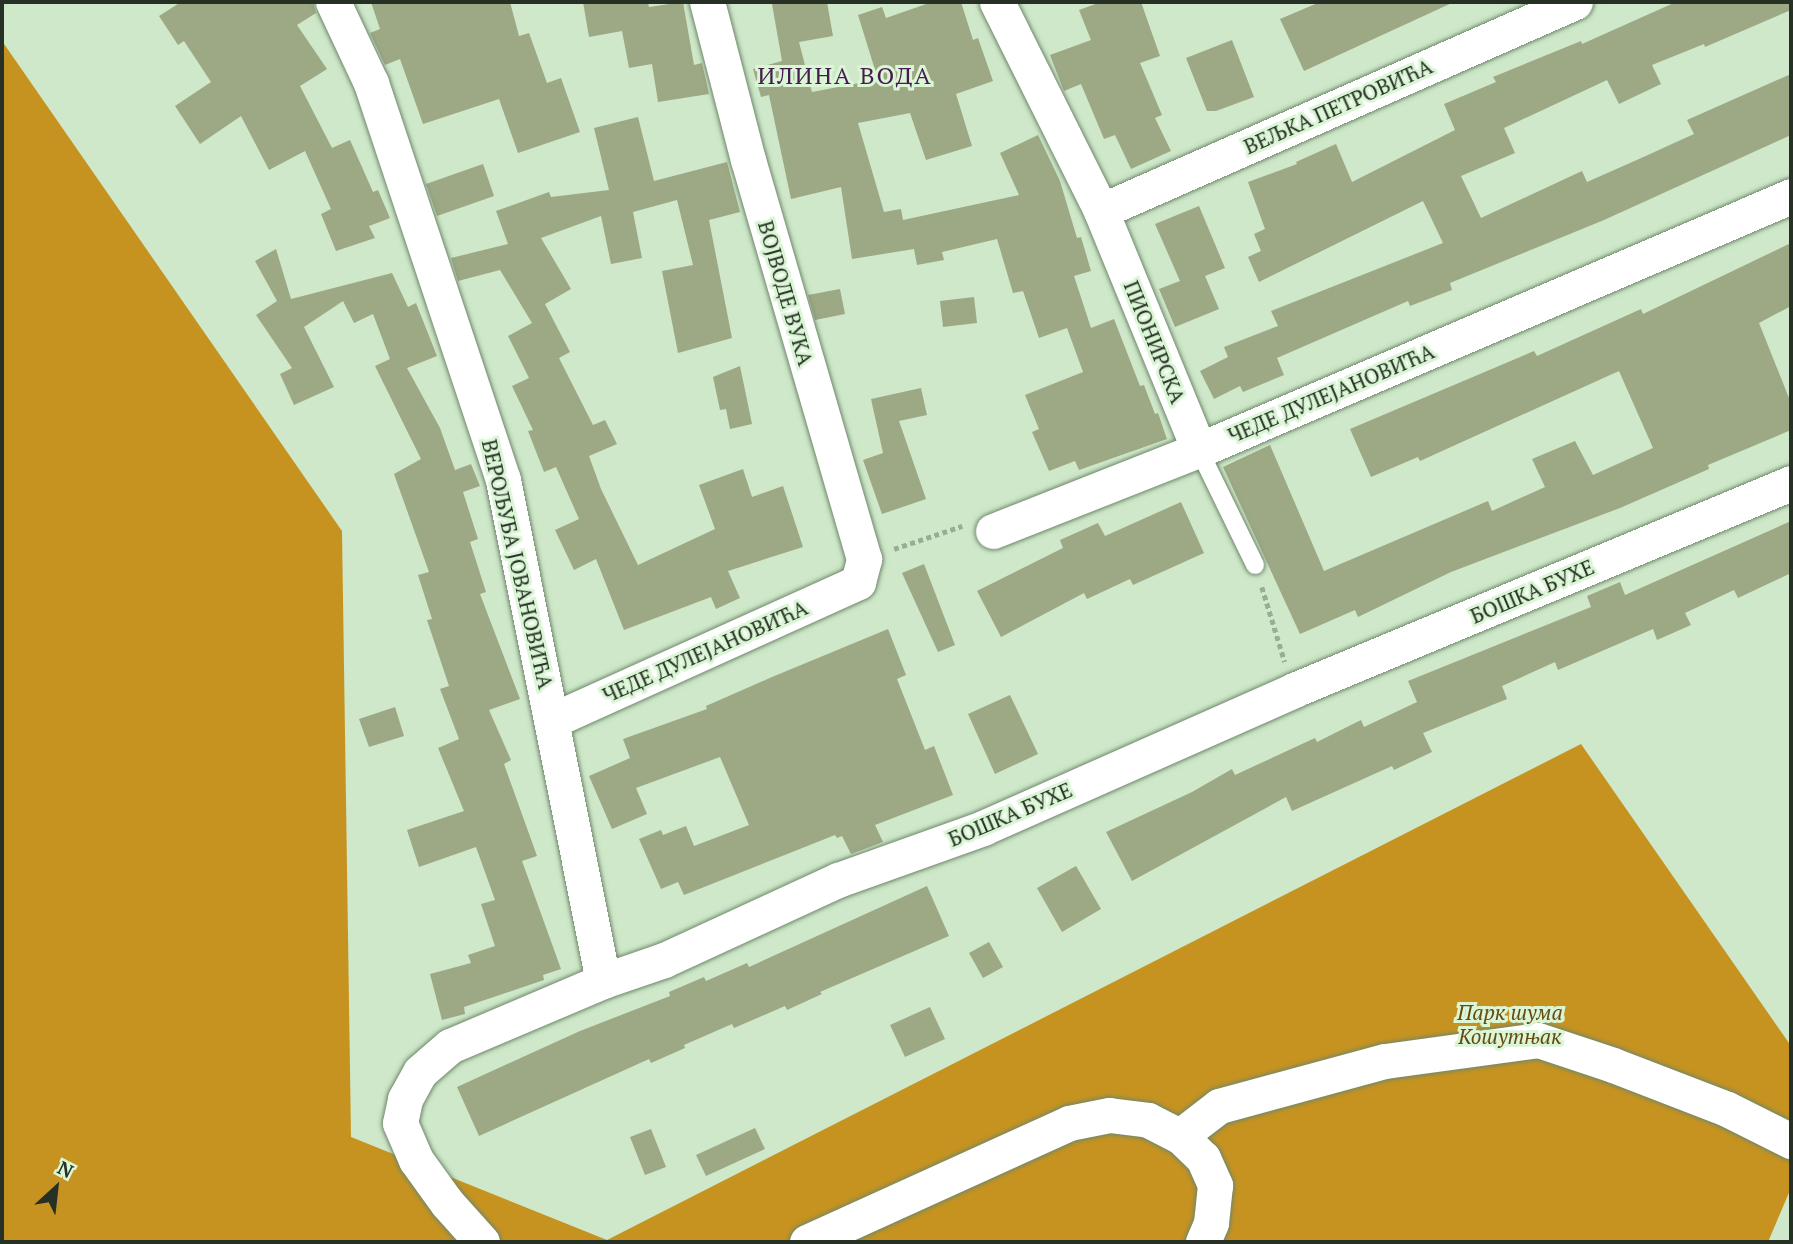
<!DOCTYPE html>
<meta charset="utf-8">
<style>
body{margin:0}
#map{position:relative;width:1793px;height:1244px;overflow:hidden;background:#cee8c9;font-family:"PT Serif",serif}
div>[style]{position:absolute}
.forest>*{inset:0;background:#c79320}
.building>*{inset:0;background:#9da885}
.path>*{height:4.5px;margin-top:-2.25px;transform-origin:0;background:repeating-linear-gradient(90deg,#98ad94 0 5px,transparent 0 8.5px)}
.roads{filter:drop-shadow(0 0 2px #6f876b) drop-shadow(0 0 2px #6f876b)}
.lane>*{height:18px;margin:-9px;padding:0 9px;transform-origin:9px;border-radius:9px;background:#fff}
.street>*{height:35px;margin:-17.5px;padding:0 17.5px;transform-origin:17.5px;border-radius:17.5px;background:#fff}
span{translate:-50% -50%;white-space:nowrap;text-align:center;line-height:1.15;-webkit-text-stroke:6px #dbf6d6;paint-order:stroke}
.street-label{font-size:21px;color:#263024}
.park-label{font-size:21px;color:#654a11;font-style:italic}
.quarter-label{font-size:24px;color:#471b4f;letter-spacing:2px}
.frame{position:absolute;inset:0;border:4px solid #263024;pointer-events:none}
.north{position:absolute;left:21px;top:1153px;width:70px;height:70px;-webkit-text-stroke:5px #dbf6d6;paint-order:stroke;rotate:27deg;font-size:19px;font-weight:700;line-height:28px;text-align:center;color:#263024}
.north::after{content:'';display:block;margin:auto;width:24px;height:32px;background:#263024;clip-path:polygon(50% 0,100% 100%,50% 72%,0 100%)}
</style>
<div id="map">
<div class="forest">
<div style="clip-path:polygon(2px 41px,342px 531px,351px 1137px,607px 1240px,1581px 744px,1791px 1046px,1791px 1188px,1768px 1242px,2px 1242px)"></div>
</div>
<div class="building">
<div style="clip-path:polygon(181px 2px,313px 2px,316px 13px,297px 25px,327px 69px,300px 86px,332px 148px,350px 140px,373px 192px,378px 190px,390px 218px,369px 226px,375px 238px,336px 251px,321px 214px,331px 209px,305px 151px,269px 170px,241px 116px,200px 144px,175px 106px,211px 82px,184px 41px,178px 45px,159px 16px)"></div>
<div style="clip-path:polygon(371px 2px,510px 2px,519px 36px,529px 33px,547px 83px,561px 78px,580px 132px,518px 153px,499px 99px,423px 124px,400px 59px,385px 65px,370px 33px,380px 29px)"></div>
<div style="clip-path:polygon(583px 2px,648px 2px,649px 7px,683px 2px,694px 65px,702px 63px,709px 94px,658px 102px,652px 64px,629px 68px,622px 31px,589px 37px)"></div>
<div style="clip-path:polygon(788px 2px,827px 2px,833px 36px,799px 42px,812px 92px,870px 81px,869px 74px,876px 73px,858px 15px,882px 7px,886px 18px,932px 2px,961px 2px,973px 40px,978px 38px,993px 81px,956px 94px,972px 146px,926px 160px,910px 113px,858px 123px,884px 212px,901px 209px,903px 220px,1019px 195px,1000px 153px,1038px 135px,1060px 181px,1077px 238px,1081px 237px,1091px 271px,1074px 276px,1091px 328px,1114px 319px,1140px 386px,1144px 385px,1155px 414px,1158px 413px,1167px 439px,1079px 470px,1075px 461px,1049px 471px,1032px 432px,1039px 429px,1025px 395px,1083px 372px,1067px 328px,1039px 338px,1023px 291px,1013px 293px,997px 239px,942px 252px,944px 260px,917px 265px,914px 249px,852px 259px,841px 187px,791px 199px,769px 95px,761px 97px,753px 69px,782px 61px,772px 4px)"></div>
<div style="clip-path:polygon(1101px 2px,1141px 2px,1160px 56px,1140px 63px,1162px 115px,1155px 118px,1171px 151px,1131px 169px,1115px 135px,1104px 139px,1081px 84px,1064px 91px,1050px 55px,1091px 40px,1079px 10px)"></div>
<div style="clip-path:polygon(1320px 2px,1454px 2px,1304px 71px,1280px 19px)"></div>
<div style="clip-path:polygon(1676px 2px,1791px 2px,1791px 10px,1705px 47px,1704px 44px,1652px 65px,1661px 84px,1619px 104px,1607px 80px,1504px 128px,1515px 153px,1461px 176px,1481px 218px,1582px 171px,1587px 182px,1639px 159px,1694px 134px,1687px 120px,1791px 74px,1791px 135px,1604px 220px,1450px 283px,1452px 290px,1410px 306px,1408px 301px,1277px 358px,1284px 375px,1243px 392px,1240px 386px,1214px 399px,1200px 371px,1228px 357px,1224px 347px,1278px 326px,1271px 311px,1443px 243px,1423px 201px,1259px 282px,1248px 257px,1261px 251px,1254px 234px,1265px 229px,1248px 182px,1297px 164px,1296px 162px,1336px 144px,1352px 182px,1455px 130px,1444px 104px,1496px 82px,1493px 77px,1581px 41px,1582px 44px)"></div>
<div style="clip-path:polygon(1232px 40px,1254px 97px,1216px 111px,1207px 111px,1186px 58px)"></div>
<div style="clip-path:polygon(638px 117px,654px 181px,727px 162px,740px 212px,709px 220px,732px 338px,678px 353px,662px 271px,693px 265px,677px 200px,633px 212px,642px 258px,611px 264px,601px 216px,541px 238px,571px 289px,545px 304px,570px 352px,559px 358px,593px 425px,605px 420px,617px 444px,589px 456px,601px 489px,638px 565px,715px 529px,699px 485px,743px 469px,752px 497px,783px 486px,803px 547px,728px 571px,740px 598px,716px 609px,711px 597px,624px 630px,596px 559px,574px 570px,555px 530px,579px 519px,556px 467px,544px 472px,528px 431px,533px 430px,512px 386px,529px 378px,508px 336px,532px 323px,500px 270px,458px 281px,451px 258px,508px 244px,496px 211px,549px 192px,551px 197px,609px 190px,594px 128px)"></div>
<div style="clip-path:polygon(483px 164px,494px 196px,437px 216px,426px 184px)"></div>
<div style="clip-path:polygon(1199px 206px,1225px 268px,1205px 276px,1219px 309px,1175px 327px,1159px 289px,1180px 281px,1155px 224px)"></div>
<div style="clip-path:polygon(1791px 243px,1791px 306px,1759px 323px,1791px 403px,1791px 430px,1708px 465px,1709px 469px,1620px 508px,1451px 572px,1358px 617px,1355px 610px,1300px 634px,1223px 467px,1270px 445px,1324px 571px,1488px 501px,1492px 511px,1545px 487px,1532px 459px,1575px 441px,1593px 475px,1653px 448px,1619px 371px,1420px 461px,1418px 457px,1371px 477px,1350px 429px,1534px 351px,1537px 356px,1641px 309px,1643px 314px)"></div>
<div style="clip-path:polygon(276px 249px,291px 299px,392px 273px,408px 307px,416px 303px,437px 356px,407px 368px,440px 428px,455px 470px,471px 464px,480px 486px,463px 492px,478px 539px,470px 542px,486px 592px,480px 594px,520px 699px,489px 710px,511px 760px,504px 764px,537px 856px,522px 861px,561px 969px,543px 975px,544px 980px,464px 1007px,465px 1014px,442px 1020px,430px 974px,471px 963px,468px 955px,495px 946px,481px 904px,495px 900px,476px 847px,419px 867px,407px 830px,464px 811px,438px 748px,459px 739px,440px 689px,449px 686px,427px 620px,432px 619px,418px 575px,429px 572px,394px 474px,421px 459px,375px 366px,390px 359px,373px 314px,354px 323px,343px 301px,304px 327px,334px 387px,294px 405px,280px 374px,292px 368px,256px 315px,277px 301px,255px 261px)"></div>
<div style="clip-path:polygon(840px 289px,845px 314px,815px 320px,808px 295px)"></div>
<div style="clip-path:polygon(974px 297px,977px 323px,943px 327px,940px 301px)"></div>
<div style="clip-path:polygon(740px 366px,752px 424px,730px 429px,726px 409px,720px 410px,713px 377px)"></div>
<div style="clip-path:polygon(921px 388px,927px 415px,899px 421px,926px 499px,882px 514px,863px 460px,883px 453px,871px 399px)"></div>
<div style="clip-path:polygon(1181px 502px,1204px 553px,1133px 585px,1130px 579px,1087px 599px,1084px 593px,1001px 637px,977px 591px,1063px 548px,1060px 540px,1098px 523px,1105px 536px)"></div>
<div style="clip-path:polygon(1791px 521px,1791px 573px,1738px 598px,1734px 590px,1685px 613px,1691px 625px,1657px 640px,1653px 629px,1558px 670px,1555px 662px,1502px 686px,1507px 699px,1423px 733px,1432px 752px,1394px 770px,1392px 766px,1292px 811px,1286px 797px,1132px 881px,1106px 832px,1192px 792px,1232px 769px,1235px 775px,1315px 738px,1317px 742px,1361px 720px,1364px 727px,1417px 702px,1408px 681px,1591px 607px,1587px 596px,1620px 582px,1625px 595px)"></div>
<div style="clip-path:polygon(924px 564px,955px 645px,938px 652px,902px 573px)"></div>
<div style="clip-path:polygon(888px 629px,906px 675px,897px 679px,925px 750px,934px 746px,953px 795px,875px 825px,883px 842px,851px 854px,842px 836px,837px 838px,835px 835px,684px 895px,678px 882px,661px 889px,639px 839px,661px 830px,663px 835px,686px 826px,694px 846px,749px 825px,720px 757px,636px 788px,647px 814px,612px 829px,589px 776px,630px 758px,623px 739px,707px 709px,706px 706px,772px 677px)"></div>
<div style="clip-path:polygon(1010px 695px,1038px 754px,995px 774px,968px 714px)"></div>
<div style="clip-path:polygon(395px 707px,404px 736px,369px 747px,359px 719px)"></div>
<div style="clip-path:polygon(1076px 866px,1101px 909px,1062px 932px,1037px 888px)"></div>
<div style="clip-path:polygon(927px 886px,949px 936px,820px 992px,822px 994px,787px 1010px,785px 1006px,734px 1028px,732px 1024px,684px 1045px,685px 1048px,651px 1063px,649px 1059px,479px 1136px,457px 1087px,580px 1031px,670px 996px,669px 992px,704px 977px,706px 981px,747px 963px,749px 967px)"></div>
<div style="clip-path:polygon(989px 942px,1003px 967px,983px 978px,969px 953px)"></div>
<div style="clip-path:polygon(930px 1007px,945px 1039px,905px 1057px,890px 1025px)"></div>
<div style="clip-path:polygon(755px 1128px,765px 1149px,706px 1176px,696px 1155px)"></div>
<div style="clip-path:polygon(651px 1129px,666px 1167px,645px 1175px,630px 1137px)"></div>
</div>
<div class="path">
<div style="left:894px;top:549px;width:72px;rotate:-18.7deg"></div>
<div style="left:1262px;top:587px;width:78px;rotate:73deg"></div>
</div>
<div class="roads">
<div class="lane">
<div style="left:1199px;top:450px;width:128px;rotate:64deg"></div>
</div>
<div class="street">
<div style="left:333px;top:2px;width:89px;rotate:64.9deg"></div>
<div style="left:371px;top:83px;width:418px;rotate:71.6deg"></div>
<div style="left:503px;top:480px;width:511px;rotate:78.71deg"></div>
<div style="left:997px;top:2px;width:233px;rotate:63.5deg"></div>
<div style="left:1101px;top:211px;width:258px;rotate:67.7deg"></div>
<div style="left:1101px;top:211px;width:518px;rotate:-23.79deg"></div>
<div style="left:993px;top:531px;width:221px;rotate:-21.5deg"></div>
<div style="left:1199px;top:450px;width:644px;rotate:-23.22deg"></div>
<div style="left:553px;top:720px;width:335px;rotate:-24.3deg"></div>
<div style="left:858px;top:582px;width:24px;rotate:-75deg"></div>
<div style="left:864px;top:559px;width:416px;rotate:-106.2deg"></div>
<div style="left:748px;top:160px;width:163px;rotate:-104.5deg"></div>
<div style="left:1180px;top:1136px;width:49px;rotate:-37.6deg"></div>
<div style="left:1219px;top:1106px;width:172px;rotate:-15.2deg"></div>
<div style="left:1385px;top:1061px;width:154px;rotate:-7.8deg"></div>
<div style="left:1538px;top:1040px;width:79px;rotate:18.4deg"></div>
<div style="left:1613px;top:1065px;width:122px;rotate:21.1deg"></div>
<div style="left:1727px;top:1109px;width:72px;rotate:26.6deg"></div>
<div style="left:482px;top:1242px;width:52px;rotate:-131.9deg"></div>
<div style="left:447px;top:1203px;width:53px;rotate:-125.8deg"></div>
<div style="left:416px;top:1160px;width:40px;rotate:-113.4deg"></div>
<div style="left:400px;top:1123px;width:25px;rotate:-78deg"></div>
<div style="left:405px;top:1099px;width:31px;rotate:-61deg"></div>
<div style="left:420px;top:1072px;width:40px;rotate:-41deg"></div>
<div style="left:450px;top:1046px;width:166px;rotate:-23deg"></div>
<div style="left:603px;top:981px;width:65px;rotate:-19deg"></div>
<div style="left:664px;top:960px;width:192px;rotate:-24.7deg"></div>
<div style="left:838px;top:880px;width:154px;rotate:-19.7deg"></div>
<div style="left:983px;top:828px;width:340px;rotate:-23.9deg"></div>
<div style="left:1294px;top:690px;width:538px;rotate:-22.61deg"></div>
<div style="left:807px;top:1242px;width:288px;rotate:-24.4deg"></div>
<div style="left:1069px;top:1123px;width:41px;rotate:-11.3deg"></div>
<div style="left:1109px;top:1115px;width:39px;rotate:7deg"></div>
<div style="left:1148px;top:1120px;width:36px;rotate:27deg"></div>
<div style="left:1180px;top:1136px;width:32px;rotate:44deg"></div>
<div style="left:1203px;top:1158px;width:30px;rotate:66deg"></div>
<div style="left:1215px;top:1185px;width:38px;rotate:96deg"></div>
<div style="left:1211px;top:1223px;width:21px;rotate:113deg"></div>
</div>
</div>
<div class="street-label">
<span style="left:1338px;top:106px;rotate:-24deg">ВЕЉКА ПЕТРОВИЋА</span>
<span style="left:786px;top:293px;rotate:74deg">ВОЈВОДЕ ВУКА</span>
<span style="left:1155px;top:342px;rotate:68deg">ПИОНИРСКА</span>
<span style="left:1331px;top:393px;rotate:-23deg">ЧЕДЕ ДУЛЕЈАНОВИЋА</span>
<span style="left:518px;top:564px;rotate:77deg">ВЕРОЉУБА ЈОВАНОВИЋА</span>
<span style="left:1532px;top:591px;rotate:-23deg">БОШКА БУХЕ</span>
<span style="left:705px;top:651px;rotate:-24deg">ЧЕДЕ ДУЛЕЈАНОВИЋА</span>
<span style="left:1010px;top:814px;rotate:-23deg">БОШКА БУХЕ</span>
</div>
<div class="park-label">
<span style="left:1510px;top:1024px">Парк шума<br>Кошутњак</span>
</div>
<div class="quarter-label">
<span style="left:845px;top:76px">ИЛИНА ВОДА</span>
</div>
<div class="frame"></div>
<div class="north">N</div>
</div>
